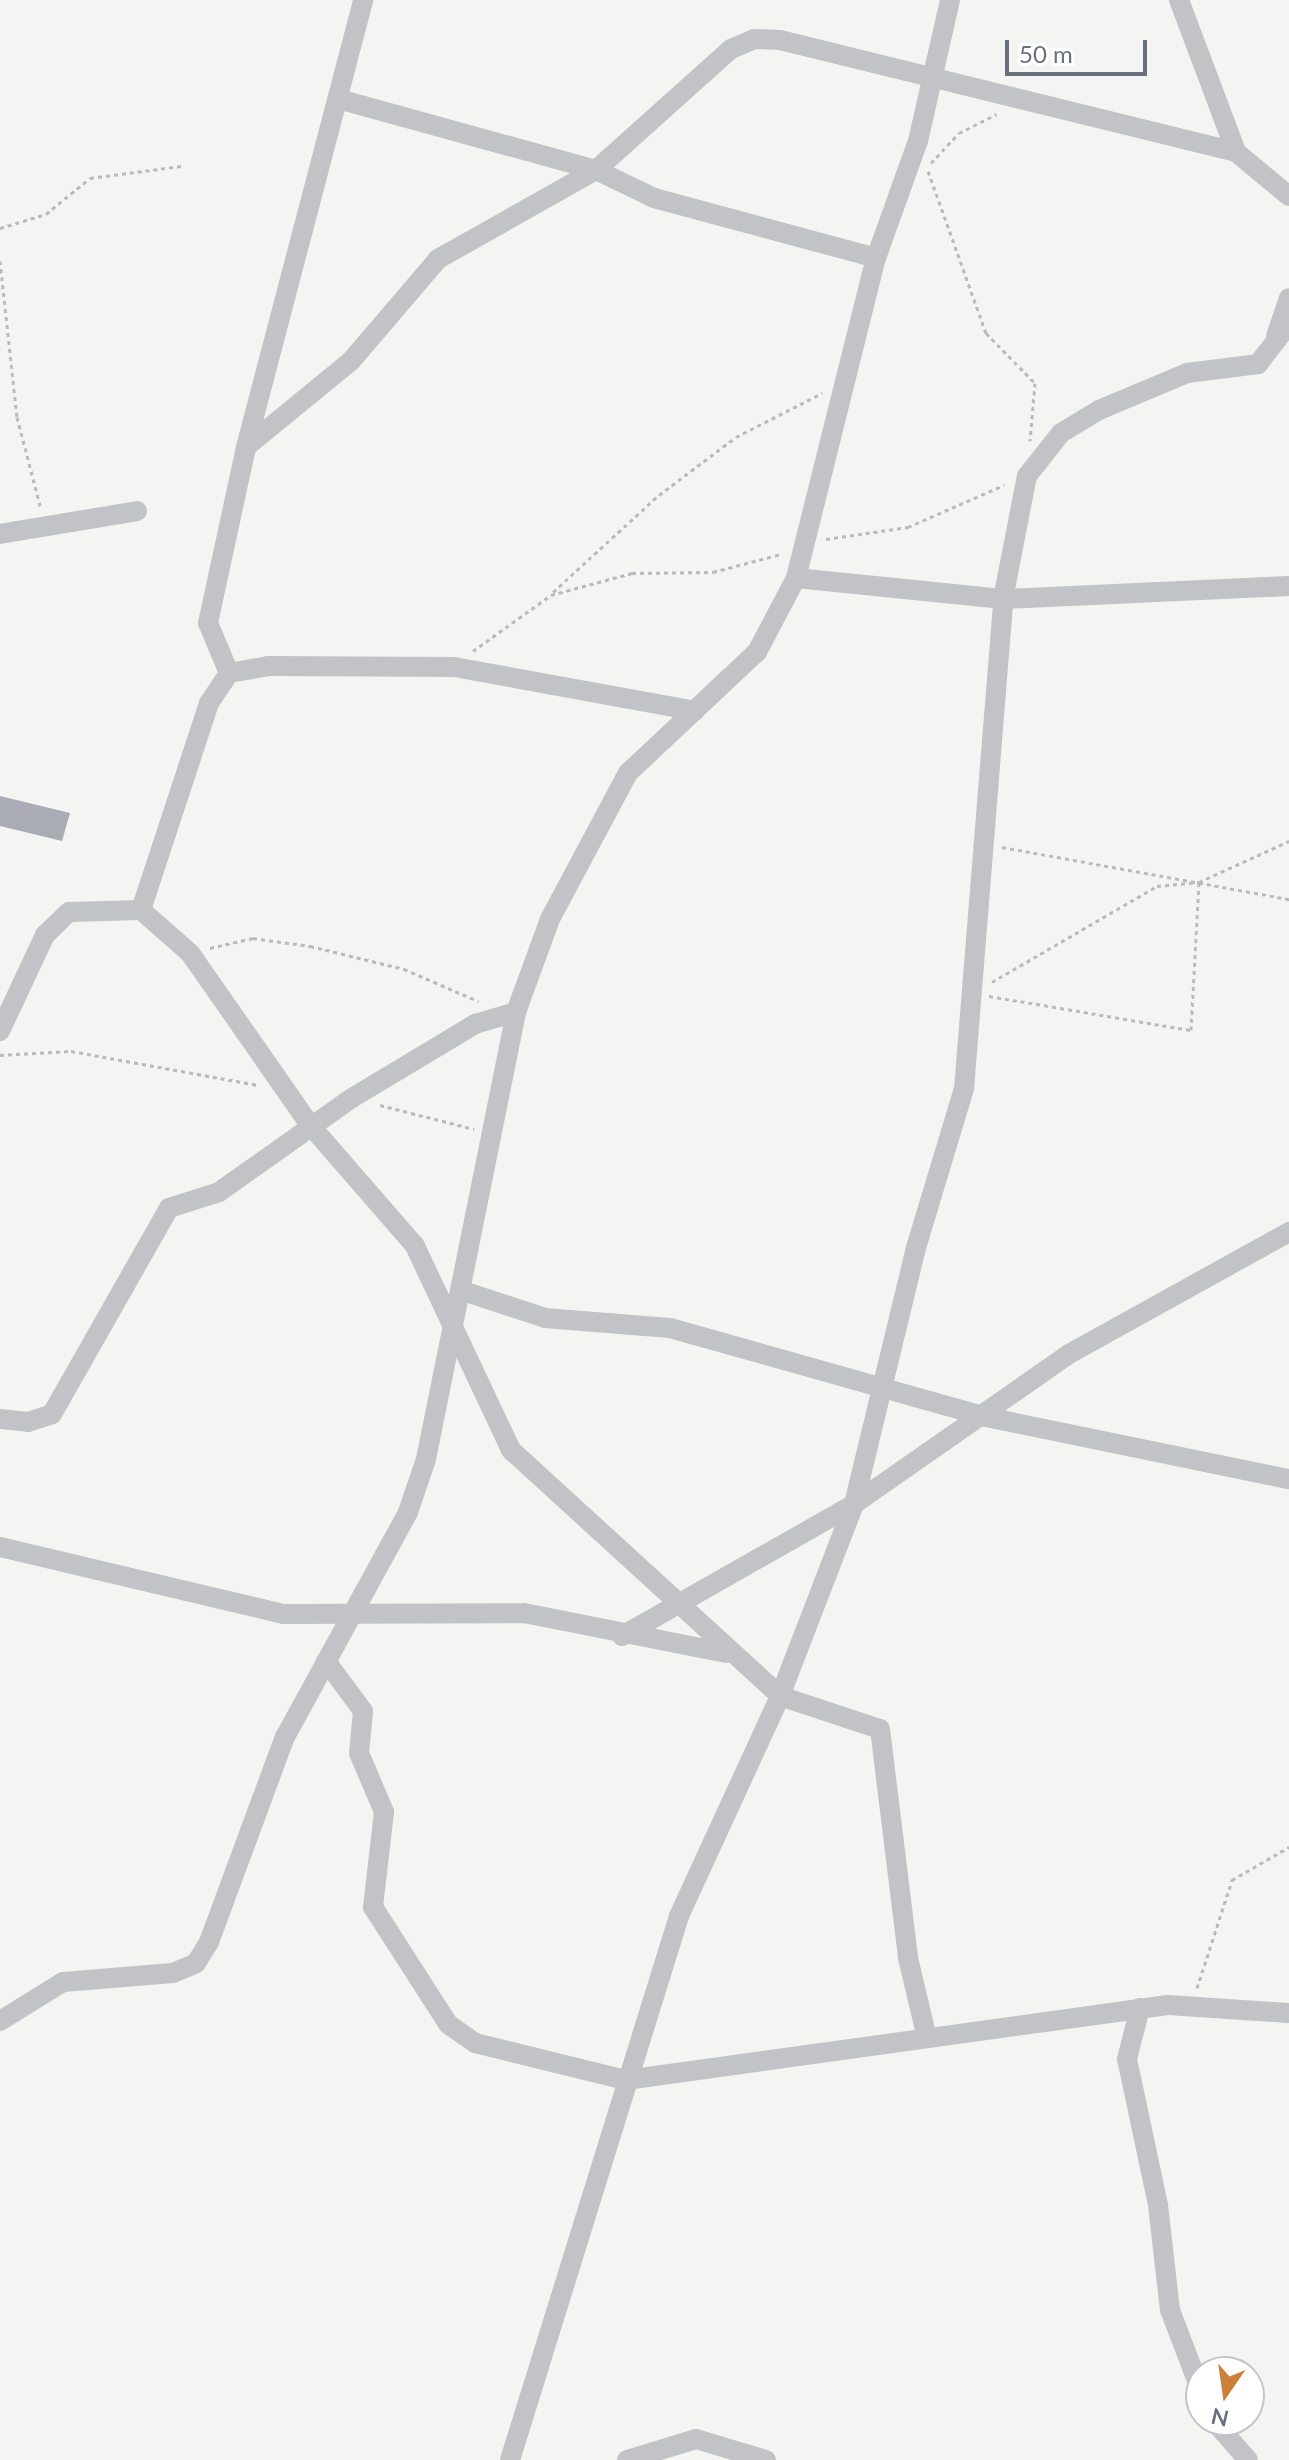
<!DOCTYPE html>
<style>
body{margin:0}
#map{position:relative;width:1289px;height:2460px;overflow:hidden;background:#f4f5f2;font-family:Lato,sans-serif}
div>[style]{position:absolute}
.building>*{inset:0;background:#a9acb4}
.path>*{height:3px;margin-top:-1.5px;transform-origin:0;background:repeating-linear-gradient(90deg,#b9babd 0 4px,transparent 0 8px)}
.minor>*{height:20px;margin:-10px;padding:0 10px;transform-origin:10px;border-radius:10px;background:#c2c3c7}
span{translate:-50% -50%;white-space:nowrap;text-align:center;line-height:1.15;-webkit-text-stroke:8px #fff;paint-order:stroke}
.north{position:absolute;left:1185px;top:2356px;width:80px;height:80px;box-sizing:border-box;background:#fff;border:2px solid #c3c5cc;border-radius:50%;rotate:193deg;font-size:22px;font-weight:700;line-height:32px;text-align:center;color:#686f7f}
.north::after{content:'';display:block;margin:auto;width:28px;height:36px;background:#cd803a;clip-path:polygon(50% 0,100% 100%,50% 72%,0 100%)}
.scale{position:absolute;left:1005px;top:40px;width:142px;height:36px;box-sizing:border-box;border:4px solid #686f7f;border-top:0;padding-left:10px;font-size:24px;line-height:28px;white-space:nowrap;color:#686f7f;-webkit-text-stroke:6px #fff;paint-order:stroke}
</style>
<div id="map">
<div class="building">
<div style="clip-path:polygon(0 796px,70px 813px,62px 841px,0 826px)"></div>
</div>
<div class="path">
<div style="left:931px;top:163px;width:41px;rotate:-47deg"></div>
<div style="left:959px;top:133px;width:42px;rotate:-26.6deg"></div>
<div style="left:928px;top:171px;width:172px;rotate:70.3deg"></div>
<div style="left:986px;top:333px;width:70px;rotate:45.6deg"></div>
<div style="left:1035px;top:383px;width:58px;rotate:94.9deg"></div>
<div style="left:0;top:228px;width:48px;rotate:-16.9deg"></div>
<div style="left:46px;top:214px;width:57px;rotate:-39.3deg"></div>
<div style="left:90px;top:178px;width:92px;rotate:-7.5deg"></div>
<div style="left:0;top:261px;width:157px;rotate:83.8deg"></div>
<div style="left:17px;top:417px;width:95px;rotate:75.4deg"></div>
<div style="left:826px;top:539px;width:83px;rotate:-8.3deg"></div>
<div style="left:908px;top:527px;width:105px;rotate:-23.6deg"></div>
<div style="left:553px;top:592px;width:144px;rotate:-42.5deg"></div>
<div style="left:659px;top:495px;width:96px;rotate:-37deg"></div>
<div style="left:736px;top:437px;width:97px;rotate:-27.1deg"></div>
<div style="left:473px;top:651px;width:96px;rotate:-35.7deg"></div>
<div style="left:551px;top:595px;width:84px;rotate:-15.2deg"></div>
<div style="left:632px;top:573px;width:81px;rotate:-0.7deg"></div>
<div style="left:713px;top:572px;width:70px;rotate:-14.8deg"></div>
<div style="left:1002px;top:847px;width:292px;rotate:10.3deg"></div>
<div style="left:210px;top:948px;width:44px;rotate:-13.1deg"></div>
<div style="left:253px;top:938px;width:58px;rotate:8deg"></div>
<div style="left:310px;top:946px;width:97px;rotate:13.7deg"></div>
<div style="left:404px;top:969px;width:81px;rotate:23.4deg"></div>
<div style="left:992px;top:982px;width:191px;rotate:-30.2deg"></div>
<div style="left:1157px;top:886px;width:42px;rotate:-5.4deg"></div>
<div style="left:1199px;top:882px;width:99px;rotate:-24.5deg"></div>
<div style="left:989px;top:996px;width:205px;rotate:9.6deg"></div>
<div style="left:1191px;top:1030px;width:148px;rotate:-86.9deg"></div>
<div style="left:0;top:1055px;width:71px;rotate:-3.2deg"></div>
<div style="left:71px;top:1051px;width:190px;rotate:10.3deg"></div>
<div style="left:380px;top:1105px;width:97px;rotate:14.3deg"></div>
<div style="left:1197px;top:1988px;width:114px;rotate:-72deg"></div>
<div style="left:1232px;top:1880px;width:66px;rotate:-30.1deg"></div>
</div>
<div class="minor">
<div style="left:1179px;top:0;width:162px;rotate:69.4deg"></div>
<div style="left:1236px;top:152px;width:69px;rotate:39.7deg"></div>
<div style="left:342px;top:100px;width:263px;rotate:15.4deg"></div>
<div style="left:596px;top:170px;width:64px;rotate:25.8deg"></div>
<div style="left:654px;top:198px;width:230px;rotate:15.1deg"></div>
<div style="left:1276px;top:336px;width:40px;rotate:-71.1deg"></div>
<div style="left:246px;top:447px;width:136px;rotate:-39.3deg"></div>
<div style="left:351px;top:361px;width:134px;rotate:-49.5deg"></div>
<div style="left:438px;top:259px;width:181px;rotate:-29.4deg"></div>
<div style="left:596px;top:170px;width:181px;rotate:-41.9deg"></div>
<div style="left:731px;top:49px;width:25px;rotate:-23deg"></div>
<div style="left:754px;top:39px;width:26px;rotate:2deg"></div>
<div style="left:780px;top:40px;width:470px;rotate:13.8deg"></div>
<div style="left:0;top:534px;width:139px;rotate:-9.5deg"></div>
<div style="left:796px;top:578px;width:208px;rotate:5.8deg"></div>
<div style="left:1003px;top:599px;width:286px;rotate:-2.6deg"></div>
<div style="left:229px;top:673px;width:54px;rotate:-112.8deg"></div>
<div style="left:208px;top:623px;width:180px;rotate:-77.8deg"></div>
<div style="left:246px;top:447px;width:462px;rotate:-75.3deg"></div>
<div style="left:141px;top:910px;width:218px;rotate:-71.8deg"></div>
<div style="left:209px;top:703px;width:36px;rotate:-56deg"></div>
<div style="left:229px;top:673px;width:40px;rotate:-10deg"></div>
<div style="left:268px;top:666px;width:186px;rotate:0.3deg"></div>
<div style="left:454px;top:667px;width:245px;rotate:10.3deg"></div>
<div style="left:0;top:1031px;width:106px;rotate:-64.9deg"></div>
<div style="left:45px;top:935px;width:33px;rotate:-44deg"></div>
<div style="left:69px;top:912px;width:72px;rotate:-1.6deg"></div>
<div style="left:141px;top:910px;width:65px;rotate:41.3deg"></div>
<div style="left:190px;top:953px;width:210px;rotate:55.1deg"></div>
<div style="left:310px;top:1125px;width:160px;rotate:49deg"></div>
<div style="left:415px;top:1246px;width:225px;rotate:64.8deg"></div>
<div style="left:511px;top:1450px;width:365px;rotate:42.4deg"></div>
<div style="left:780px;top:1696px;width:105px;rotate:18.3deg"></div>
<div style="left:880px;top:1729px;width:231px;rotate:83deg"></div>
<div style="left:908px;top:1958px;width:78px;rotate:76.7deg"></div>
<div style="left:463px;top:1291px;width:86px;rotate:18.2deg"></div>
<div style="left:545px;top:1318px;width:125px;rotate:4.6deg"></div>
<div style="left:670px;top:1328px;width:328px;rotate:15.7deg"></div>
<div style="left:986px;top:1417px;width:309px;rotate:11.6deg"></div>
<div style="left:0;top:1419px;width:28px;rotate:6deg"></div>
<div style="left:28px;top:1422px;width:25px;rotate:-18deg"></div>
<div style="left:52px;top:1414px;width:237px;rotate:-60.4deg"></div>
<div style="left:169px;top:1208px;width:52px;rotate:-17.7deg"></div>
<div style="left:219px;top:1192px;width:163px;rotate:-35.3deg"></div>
<div style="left:352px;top:1098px;width:144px;rotate:-31deg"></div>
<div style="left:475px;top:1024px;width:43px;rotate:-16.3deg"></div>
<div style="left:0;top:1547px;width:291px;rotate:13.3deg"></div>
<div style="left:283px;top:1614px;width:241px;rotate:-0.2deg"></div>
<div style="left:524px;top:1613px;width:206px;rotate:11.2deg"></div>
<div style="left:622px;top:1636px;width:267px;rotate:-29.6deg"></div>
<div style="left:854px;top:1504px;width:262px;rotate:-34.9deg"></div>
<div style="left:1069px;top:1354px;width:252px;rotate:-29deg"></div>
<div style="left:326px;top:1661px;width:62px;rotate:53.5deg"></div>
<div style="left:363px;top:1711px;width:42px;rotate:95.4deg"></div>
<div style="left:359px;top:1753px;width:64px;rotate:67deg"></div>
<div style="left:384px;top:1812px;width:96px;rotate:96.6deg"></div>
<div style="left:373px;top:1907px;width:139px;rotate:57.3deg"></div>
<div style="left:448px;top:2024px;width:33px;rotate:35deg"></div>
<div style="left:475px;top:2043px;width:155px;rotate:13.8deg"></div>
<div style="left:626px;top:2080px;width:547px;rotate:-7.88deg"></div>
<div style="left:1168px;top:2005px;width:121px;rotate:3.8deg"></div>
<div style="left:1140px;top:2008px;width:53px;rotate:104.3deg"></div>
<div style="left:1127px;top:2059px;width:149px;rotate:78deg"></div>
<div style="left:1158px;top:2205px;width:106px;rotate:83.5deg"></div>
<div style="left:1170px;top:2310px;width:87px;rotate:69.1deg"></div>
<div style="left:0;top:2021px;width:74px;rotate:-31.8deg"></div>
<div style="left:63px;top:1982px;width:110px;rotate:-4.7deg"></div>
<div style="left:173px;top:1973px;width:25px;rotate:-23deg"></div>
<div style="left:196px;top:1963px;width:25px;rotate:-58deg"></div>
<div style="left:209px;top:1942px;width:219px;rotate:-69.7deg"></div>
<div style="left:285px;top:1737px;width:256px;rotate:-61.3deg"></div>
<div style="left:408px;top:1512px;width:56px;rotate:-71.2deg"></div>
<div style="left:426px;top:1459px;width:456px;rotate:-78.6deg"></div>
<div style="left:516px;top:1012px;width:99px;rotate:-69.9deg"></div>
<div style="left:550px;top:919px;width:166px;rotate:-61.9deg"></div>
<div style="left:628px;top:773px;width:177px;rotate:-43.2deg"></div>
<div style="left:757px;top:652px;width:84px;rotate:-62.2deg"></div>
<div style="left:796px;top:578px;width:330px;rotate:-76deg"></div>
<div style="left:876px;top:258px;width:124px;rotate:-70.3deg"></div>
<div style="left:918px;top:141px;width:145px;rotate:-77.2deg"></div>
<div style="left:1213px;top:2420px;width:53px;rotate:48.8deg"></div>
<div style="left:510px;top:2460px;width:570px;rotate:-72.74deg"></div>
<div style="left:679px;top:1916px;width:242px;rotate:-65.3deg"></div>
<div style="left:780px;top:1696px;width:206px;rotate:-68.9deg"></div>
<div style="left:854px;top:1504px;width:260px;rotate:-76.4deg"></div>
<div style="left:915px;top:1251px;width:169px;rotate:-73.2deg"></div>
<div style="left:964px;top:1089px;width:492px;rotate:-85.4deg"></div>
<div style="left:1003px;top:599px;width:125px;rotate:-79deg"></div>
<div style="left:1027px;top:476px;width:55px;rotate:-51.7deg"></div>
<div style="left:1061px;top:433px;width:44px;rotate:-31.2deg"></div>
<div style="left:1099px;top:410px;width:95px;rotate:-22.8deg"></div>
<div style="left:1187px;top:373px;width:72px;rotate:-7.2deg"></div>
<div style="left:1258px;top:364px;width:51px;rotate:-52.2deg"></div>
<div style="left:627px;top:2460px;width:72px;rotate:-16.9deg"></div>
<div style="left:696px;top:2439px;width:73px;rotate:16.7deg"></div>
</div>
<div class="north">N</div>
<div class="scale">50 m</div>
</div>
